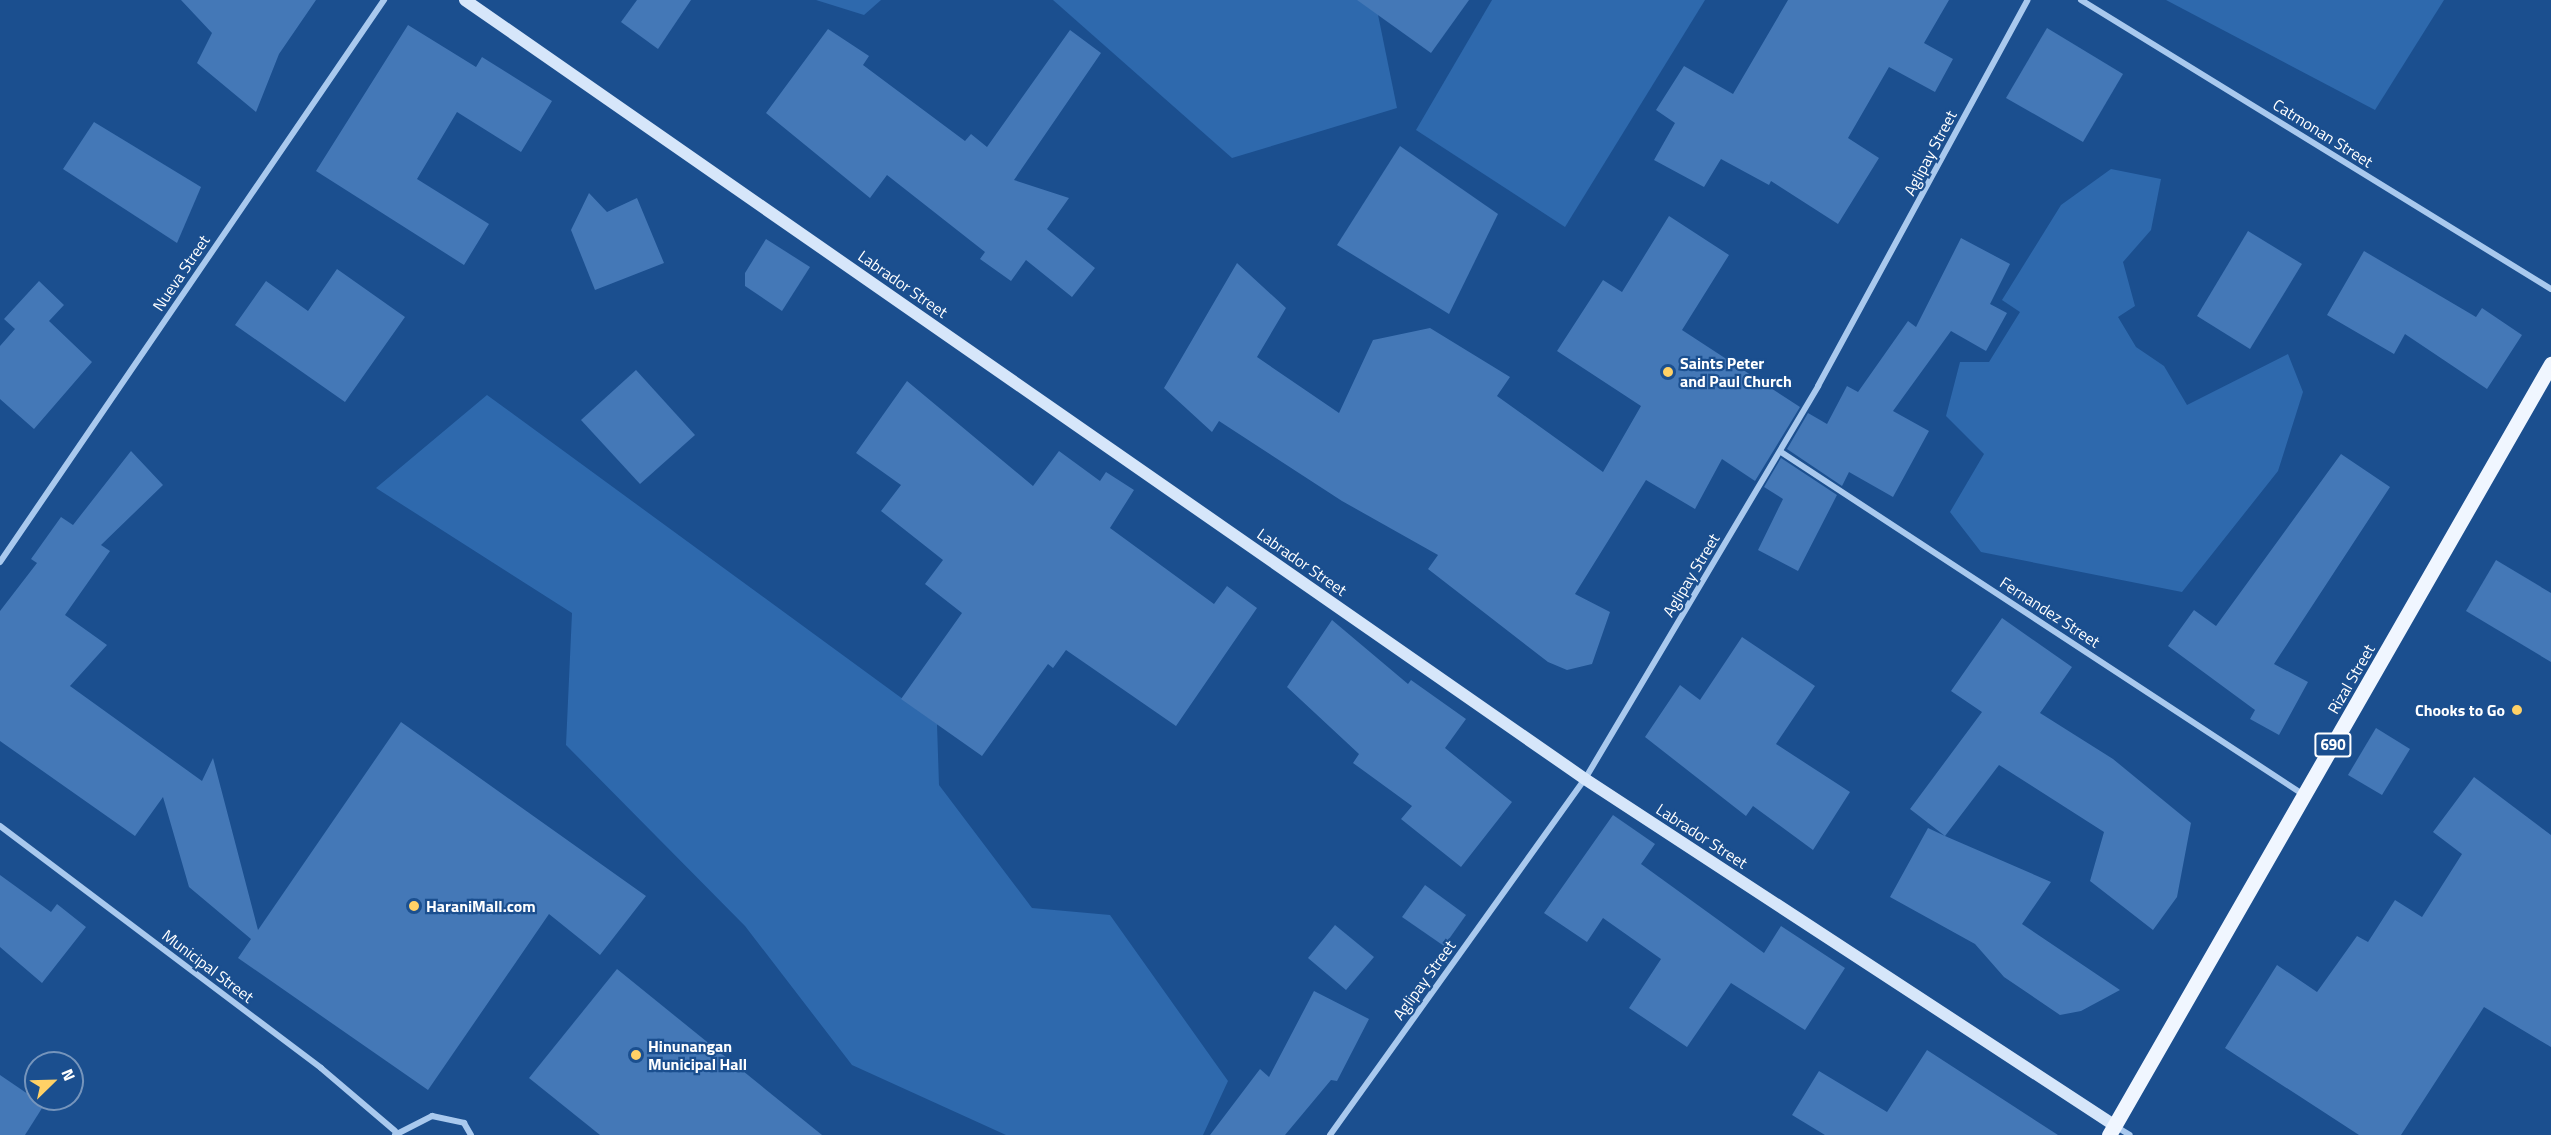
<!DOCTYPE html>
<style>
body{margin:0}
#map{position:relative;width:2551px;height:1135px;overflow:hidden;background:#1b4f8f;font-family:"Titillium Web",sans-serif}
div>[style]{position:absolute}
.green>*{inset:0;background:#2e69ad}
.building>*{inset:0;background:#4478b7}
.street>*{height:6px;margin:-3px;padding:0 3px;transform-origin:3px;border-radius:3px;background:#a9c9ee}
.secondary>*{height:12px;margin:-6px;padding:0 6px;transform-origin:6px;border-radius:6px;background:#d6e6fa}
.primary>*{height:15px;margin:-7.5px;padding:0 7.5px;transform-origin:7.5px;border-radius:7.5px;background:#f0f6ff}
.dots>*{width:16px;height:16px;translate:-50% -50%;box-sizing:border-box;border:3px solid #1b4f8f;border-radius:50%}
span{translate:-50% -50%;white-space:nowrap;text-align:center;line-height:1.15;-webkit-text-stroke:4.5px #1b4f8f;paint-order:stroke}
.shield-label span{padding:2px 4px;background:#1b4f8f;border:2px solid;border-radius:4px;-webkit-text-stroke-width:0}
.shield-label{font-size:15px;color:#fff;font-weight:700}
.street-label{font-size:16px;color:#fff}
.poi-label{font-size:16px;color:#fff;font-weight:700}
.left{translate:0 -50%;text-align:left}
.right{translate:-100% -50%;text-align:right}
.north{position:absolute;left:24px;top:1051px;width:60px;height:60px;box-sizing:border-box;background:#1b4f8f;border:2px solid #7695bc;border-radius:50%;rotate:67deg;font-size:16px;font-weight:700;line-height:24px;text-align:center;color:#fff}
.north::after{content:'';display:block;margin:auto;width:21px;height:27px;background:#ffd166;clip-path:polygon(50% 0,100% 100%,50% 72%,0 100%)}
</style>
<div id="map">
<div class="green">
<div style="clip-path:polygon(816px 0,881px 0,864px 15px)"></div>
<div style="clip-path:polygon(1053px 0,1375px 0,1397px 108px,1232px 158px)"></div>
<div style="clip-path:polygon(1492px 0,1705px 0,1565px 227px,1416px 130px)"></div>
<div style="clip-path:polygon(2166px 0,2444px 0,2375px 110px)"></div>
<div style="clip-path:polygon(2111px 169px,2161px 179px,2151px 230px,2123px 262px,2135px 306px,2118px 317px,2136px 347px,2164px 366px,2187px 405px,2288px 354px,2303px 392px,2278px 471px,2182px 592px,1981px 552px,1950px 512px,1984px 454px,1946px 416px,1960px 362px,1989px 362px,2020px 312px,2002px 300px,2061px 205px)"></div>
<div style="clip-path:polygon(487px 395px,937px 724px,939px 785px,1032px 908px,1110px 915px,1228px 1081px,1203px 1135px,1006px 1135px,852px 1065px,745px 926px,566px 745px,572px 613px,376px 488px)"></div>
</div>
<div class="building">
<div style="clip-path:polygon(181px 0,316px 0,279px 54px,256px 112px,197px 63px,212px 33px)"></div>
<div style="clip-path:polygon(637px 0,691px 0,658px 49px,621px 22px)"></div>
<div style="clip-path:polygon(1357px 0,1469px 0,1431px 53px)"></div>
<div style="clip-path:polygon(1788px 0,1949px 0,1924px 43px,1953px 59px,1935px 92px,1889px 67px,1848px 138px,1879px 158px,1838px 224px,1771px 181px,1769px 185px,1721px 159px,1704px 187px,1654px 160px,1675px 123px,1656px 110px,1684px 66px,1733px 94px)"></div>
<div style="clip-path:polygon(408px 25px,476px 67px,482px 57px,552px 101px,521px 152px,457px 112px,417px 179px,489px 224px,464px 265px,316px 171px)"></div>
<div style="clip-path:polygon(2047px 28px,2123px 74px,2083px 142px,2006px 98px)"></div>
<div style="clip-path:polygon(828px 29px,869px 56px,863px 65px,965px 141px,971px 134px,987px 147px,1070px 30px,1101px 53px,1014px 180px,1069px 198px,1047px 229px,1095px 268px,1072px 297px,1026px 260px,1011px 281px,980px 259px,985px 252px,887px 175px,870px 198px,766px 113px)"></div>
<div style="clip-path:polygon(94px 122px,201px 187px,177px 243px,63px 169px)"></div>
<div style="clip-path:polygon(1400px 146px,1498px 214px,1449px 314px,1337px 245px)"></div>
<div style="clip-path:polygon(589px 193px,607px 212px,637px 198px,664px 263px,595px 290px,571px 230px)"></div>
<div style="clip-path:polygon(1669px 216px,1729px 255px,1682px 330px,1800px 407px,1755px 481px,1722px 459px,1695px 509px,1646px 480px,1575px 594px,1610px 612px,1592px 664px,1567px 670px,1548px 662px,1428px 569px,1438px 555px,1342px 501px,1219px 421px,1212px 432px,1164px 388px,1237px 263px,1286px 308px,1257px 357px,1339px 413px,1373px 340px,1430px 328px,1510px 377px,1497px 396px,1603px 472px,1641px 406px,1557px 351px,1603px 280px,1622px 292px)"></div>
<div style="clip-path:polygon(2248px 231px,2302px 264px,2250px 349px,2197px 316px)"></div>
<div style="clip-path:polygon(1961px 238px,2010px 264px,1990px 304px,2007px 313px,1986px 351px,1951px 331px,1893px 411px,1929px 431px,1893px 497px,1849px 472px,1842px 486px,1787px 449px,1808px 413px,1827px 424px,1847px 386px,1858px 392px,1908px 321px,1916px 327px)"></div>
<div style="clip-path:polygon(766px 239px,810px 267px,782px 311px,745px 286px,745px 273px)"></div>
<div style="clip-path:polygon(2364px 251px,2476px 317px,2482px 308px,2522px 335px,2487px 389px,2405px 334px,2394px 354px,2327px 315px)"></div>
<div style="clip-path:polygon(337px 269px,405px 317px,345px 402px,235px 325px,266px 281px,308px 311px)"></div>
<div style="clip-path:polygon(39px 281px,64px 305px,49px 321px,92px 362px,34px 429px,0 399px,0 346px,15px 329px,4px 319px)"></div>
<div style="clip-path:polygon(636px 370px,695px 435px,640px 484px,581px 420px)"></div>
<div style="clip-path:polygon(907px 381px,1033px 486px,1059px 451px,1100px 481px,1106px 472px,1134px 490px,1110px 528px,1214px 604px,1227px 586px,1257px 608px,1176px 726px,1066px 650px,1053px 668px,1048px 664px,982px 756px,901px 699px,962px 613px,925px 584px,943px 560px,881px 511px,901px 485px,856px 453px)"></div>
<div style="clip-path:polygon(131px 451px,163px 485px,101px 545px,110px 551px,65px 615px,107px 645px,70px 686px,202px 781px,213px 758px,258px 930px,401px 722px,646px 896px,600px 955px,549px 914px,428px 1090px,238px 958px,251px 939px,189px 887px,163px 797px,135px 836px,0 741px,0 611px,37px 563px,31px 559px,61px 517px,73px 525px)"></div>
<div style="clip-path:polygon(2341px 454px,2390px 487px,2274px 664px,2308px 682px,2279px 735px,2250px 719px,2255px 710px,2168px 646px,2194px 610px,2216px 626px)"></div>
<div style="clip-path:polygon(1781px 458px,1837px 495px,1798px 571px,1758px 550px,1783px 499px,1764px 487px)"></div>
<div style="clip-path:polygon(2496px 560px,2551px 593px,2551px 662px,2466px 611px)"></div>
<div style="clip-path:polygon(2002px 618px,2072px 667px,2040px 713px,2113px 759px,2191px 823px,2177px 897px,2153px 930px,2090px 881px,2104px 832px,1999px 765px,1945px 836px,2051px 882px,2022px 924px,2120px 990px,2081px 1011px,2060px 1015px,2004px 977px,1975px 944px,1890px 897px,1928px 828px,1945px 836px,1910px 809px,1982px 712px,1951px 691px)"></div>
<div style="clip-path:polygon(1332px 620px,1408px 684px,1411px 680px,1466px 719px,1445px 748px,1512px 802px,1461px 867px,1401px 819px,1412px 806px,1353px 763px,1359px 754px,1287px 687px)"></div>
<div style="clip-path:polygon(1742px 637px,1815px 686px,1776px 744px,1850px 792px,1813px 850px,1753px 806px,1746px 816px,1645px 737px,1680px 685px,1700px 700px)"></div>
<div style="clip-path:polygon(2376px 728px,2410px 749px,2382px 795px,2348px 775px)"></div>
<div style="clip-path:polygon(2474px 777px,2551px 835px,2551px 1047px,2484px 1007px,2401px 1135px,2359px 1135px,2225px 1048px,2277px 965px,2317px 992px,2357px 936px,2368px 942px,2395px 900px,2422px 917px,2462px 854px,2433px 832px)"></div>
<div style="clip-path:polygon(1613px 815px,1655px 844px,1641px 864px,1764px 953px,1781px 926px,1845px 968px,1805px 1030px,1731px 983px,1687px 1047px,1629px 1008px,1661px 959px,1603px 918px,1587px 942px,1544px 913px)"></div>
<div style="clip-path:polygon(0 875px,51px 912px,57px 904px,86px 927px,42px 983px,0 947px)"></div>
<div style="clip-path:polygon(1425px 885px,1466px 915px,1444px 946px,1402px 917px)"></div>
<div style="clip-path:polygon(1335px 925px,1374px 957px,1346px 990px,1308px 958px)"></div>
<div style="clip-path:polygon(617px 969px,822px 1135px,600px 1135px,529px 1078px)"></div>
<div style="clip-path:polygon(1314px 991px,1369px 1019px,1337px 1081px,1331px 1080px,1285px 1135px,1210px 1135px,1260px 1069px,1269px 1077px)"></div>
<div style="clip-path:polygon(1927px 1050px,2058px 1135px,1825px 1135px,1792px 1115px,1819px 1071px,1887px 1112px)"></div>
<div style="clip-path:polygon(0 1075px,44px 1105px,25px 1135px,0 1135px)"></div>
</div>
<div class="street">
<div style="left:2081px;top:0;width:552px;rotate:31.59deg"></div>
<div style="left:1781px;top:452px;width:625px;rotate:33.26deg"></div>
<div style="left:0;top:562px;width:681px;rotate:-55.66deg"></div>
<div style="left:0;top:826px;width:402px;rotate:37deg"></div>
<div style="left:321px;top:1068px;width:97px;rotate:40.4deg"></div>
<div style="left:2115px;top:1126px;width:17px;rotate:31deg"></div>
<div style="left:395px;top:1135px;width:42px;rotate:-27.2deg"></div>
<div style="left:432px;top:1116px;width:33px;rotate:12deg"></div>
<div style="left:464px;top:1123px;width:14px;rotate:60deg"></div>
<div style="left:1330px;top:1135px;width:438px;rotate:-54.4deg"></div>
<div style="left:1585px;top:779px;width:457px;rotate:-59.3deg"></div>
<div style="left:1818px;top:386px;width:439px;rotate:-61.5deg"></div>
</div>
<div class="secondary">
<div style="left:465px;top:0;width:1364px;rotate:34.82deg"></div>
<div style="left:1585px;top:779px;width:632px;rotate:33.19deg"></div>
</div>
<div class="primary">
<div style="left:2109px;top:1135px;width:889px;rotate:-60.18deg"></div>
</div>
<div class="dots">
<div style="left:1668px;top:372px;background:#ffd166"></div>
<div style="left:2517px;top:710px;background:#ffd166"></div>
<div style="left:414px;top:906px;background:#ffd166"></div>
<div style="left:636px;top:1055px;background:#ffd166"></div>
</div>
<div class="shield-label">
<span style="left:2333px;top:745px">690</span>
</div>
<div class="street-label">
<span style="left:2323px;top:133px;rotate:32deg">Catmonan Street</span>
<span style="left:1930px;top:153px;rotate:-62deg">Aglipay Street</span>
<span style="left:181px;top:273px;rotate:-56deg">Nueva Street</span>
<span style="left:903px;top:284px;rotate:35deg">Labrador Street</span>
<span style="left:1302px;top:562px;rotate:35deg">Labrador Street</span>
<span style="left:1691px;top:575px;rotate:-59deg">Aglipay Street</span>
<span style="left:2050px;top:612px;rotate:33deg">Fernandez Street</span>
<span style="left:2351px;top:679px;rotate:-60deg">Rizal Street</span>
<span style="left:1702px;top:836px;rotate:33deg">Labrador Street</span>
<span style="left:208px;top:966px;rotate:37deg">Municipal Street</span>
<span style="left:1424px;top:980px;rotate:-54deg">Aglipay Street</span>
</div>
<div class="poi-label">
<span class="left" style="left:1680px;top:372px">Saints Peter<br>and Paul Church</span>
<span class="right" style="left:2505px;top:710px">Chooks to Go</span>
<span class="left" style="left:426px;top:906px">HaraniMall.com</span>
<span class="left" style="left:648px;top:1055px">Hinunangan<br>Municipal Hall</span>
</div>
<div class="north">N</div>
</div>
